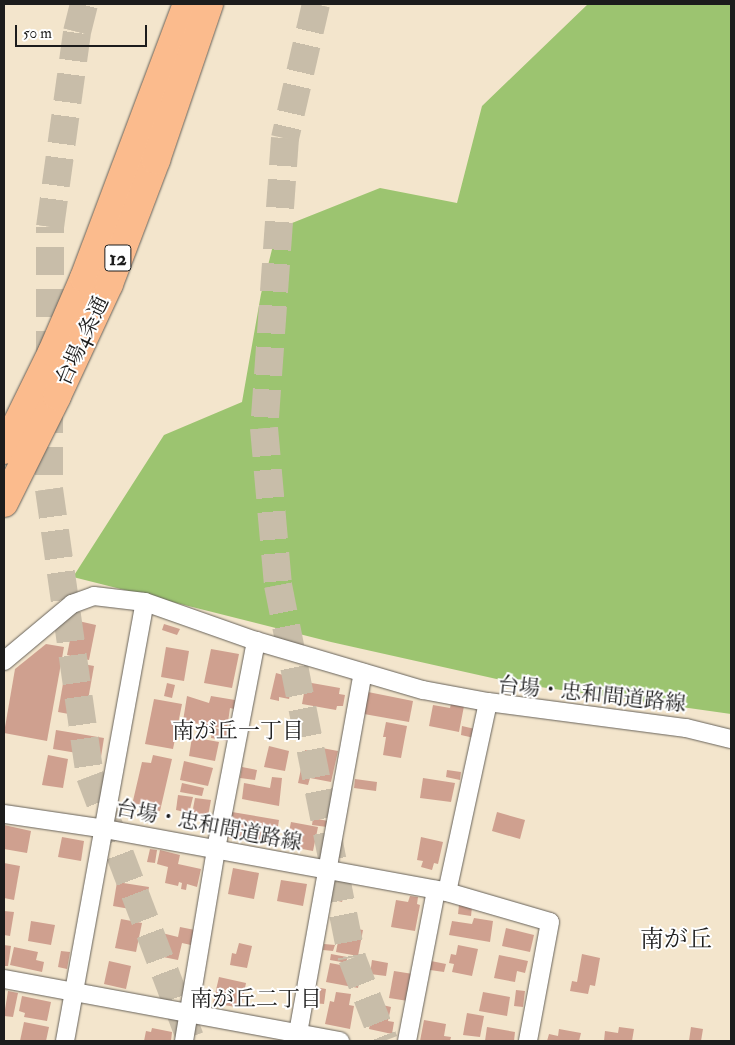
<!DOCTYPE html>
<meta charset="utf-8">
<style>
body{margin:0}
#map{position:relative;width:735px;height:1045px;overflow:hidden;background:#f3e5cc;font-family:"IM FELL Double Pica","Noto Serif JP",serif}
div>[style]{position:absolute}
.green>*{inset:0;background:#9cc470}
.building>*{inset:0;background:#cfa08f}
.highway-tunnel>*{height:28px;margin-top:-14px;transform-origin:0;background:repeating-linear-gradient(90deg,#c8bda9 0 28px,transparent 0 42px)}
.roads{filter:drop-shadow(0 0 1px #67625a) drop-shadow(0 0 1px #67625a)}
.street>*{height:18px;margin:-9px;padding:0 9px;transform-origin:9px;border-radius:9px;background:#fff}
.highway>*{height:28px;margin:-14px;padding:0 14px;transform-origin:14px;border-radius:14px;background:#fbbb8d}
span{translate:-50% -50%;white-space:nowrap;text-align:center;line-height:1.15;-webkit-text-stroke:4px #fff;paint-order:stroke}
.shield-label span{padding:1px 4px;background:#fff;border:1px solid;border-radius:4px;-webkit-text-stroke-width:0}
.shield-label{font-size:20px;color:#1c1c1c;font-weight:700}
.street-label{font-size:21px;color:#1c1c1c}
.neighbourhood-label{font-size:22px;color:#1c1c1c}
.quarter-label{font-size:24px;color:#1c1c1c}
.frame{position:absolute;inset:0;border:5px solid #1c1c1c;pointer-events:none}
.scale{position:absolute;left:15px;top:25px;width:132px;height:22px;box-sizing:border-box;border:2px solid #1c1c1c;border-top:0;padding-left:6px;font-size:15px;line-height:18px;white-space:nowrap;color:#1c1c1c;-webkit-text-stroke:4px #fff;paint-order:stroke}
</style>
<div id="map">
<div class="green">
<div style="clip-path:polygon(588px 4px,731px 4px,731px 714px,519px 684px,331px 642px,73px 577px,164px 435px,242px 402px,261px 294px,277px 229px,380px 188px,457px 203px,482px 106px)"></div>
</div>
<div class="building">
<div style="clip-path:polygon(74px 620px,96px 625px,89px 660px,67px 655px)"></div>
<div style="clip-path:polygon(164px 624px,180px 629px,177px 635px,162px 630px)"></div>
<div style="clip-path:polygon(46px 644px,64px 647px,47px 741px,4px 733px,15px 669px)"></div>
<div style="clip-path:polygon(166px 647px,189px 651px,184px 681px,161px 677px)"></div>
<div style="clip-path:polygon(211px 649px,239px 654px,232px 688px,204px 683px)"></div>
<div style="clip-path:polygon(67px 661px,94px 666px,85px 717px,58px 712px)"></div>
<div style="clip-path:polygon(276px 673px,294px 678px,289px 699px,279px 697px,279px 701px,270px 699px)"></div>
<div style="clip-path:polygon(306px 682px,340px 688px,339px 694px,345px 695px,343px 706px,337px 706px,336px 710px,302px 704px)"></div>
<div style="clip-path:polygon(167px 683px,175px 685px,172px 698px,164px 696px)"></div>
<div style="clip-path:polygon(368px 692px,413px 701px,409px 722px,364px 714px)"></div>
<div style="clip-path:polygon(187px 696px,209px 703px,211px 696px,235px 700px,234px 709px,230px 708px,227px 729px,183px 721px)"></div>
<div style="clip-path:polygon(154px 699px,182px 704px,173px 749px,145px 744px)"></div>
<div style="clip-path:polygon(451px 704px,464px 706px,459px 732px,429px 726px,433px 705px,450px 708px)"></div>
<div style="clip-path:polygon(386px 722px,407px 726px,401px 758px,383px 755px,386px 737px,383px 737px)"></div>
<div style="clip-path:polygon(462px 726px,475px 729px,474px 738px,461px 735px)"></div>
<div style="clip-path:polygon(213px 728px,230px 731px,228px 741px,211px 738px)"></div>
<div style="clip-path:polygon(56px 730px,104px 738px,101px 757px,53px 749px)"></div>
<div style="clip-path:polygon(192px 737px,219px 742px,215px 761px,189px 756px)"></div>
<div style="clip-path:polygon(269px 746px,289px 751px,285px 771px,264px 767px)"></div>
<div style="clip-path:polygon(322px 748px,338px 751px,331px 782px,310px 778px,308px 785px,298px 783px,305px 750px,321px 753px)"></div>
<div style="clip-path:polygon(48px 755px,68px 759px,63px 788px,42px 785px)"></div>
<div style="clip-path:polygon(153px 755px,172px 759px,160px 811px,132px 805px,142px 762px,151px 763px)"></div>
<div style="clip-path:polygon(184px 761px,213px 768px,208px 786px,180px 780px)"></div>
<div style="clip-path:polygon(242px 767px,257px 770px,255px 780px,240px 778px)"></div>
<div style="clip-path:polygon(447px 770px,461px 772px,460px 780px,446px 777px)"></div>
<div style="clip-path:polygon(272px 777px,282px 778px,279px 806px,242px 799px,244px 783px,270px 788px)"></div>
<div style="clip-path:polygon(423px 778px,455px 783px,451px 802px,420px 798px)"></div>
<div style="clip-path:polygon(355px 779px,377px 782px,376px 791px,354px 788px)"></div>
<div style="clip-path:polygon(182px 783px,204px 788px,202px 796px,180px 792px)"></div>
<div style="clip-path:polygon(178px 795px,193px 797px,189px 813px,176px 810px)"></div>
<div style="clip-path:polygon(195px 798px,211px 800px,208px 816px,192px 814px)"></div>
<div style="clip-path:polygon(232px 812px,279px 820px,275px 845px,228px 838px)"></div>
<div style="clip-path:polygon(497px 812px,525px 820px,520px 839px,492px 831px)"></div>
<div style="clip-path:polygon(313px 818px,328px 821px,327px 827px,312px 825px)"></div>
<div style="clip-path:polygon(291px 822px,318px 827px,313px 851px,286px 846px)"></div>
<div style="clip-path:polygon(4px 825px,31px 831px,27px 853px,4px 849px)"></div>
<div style="clip-path:polygon(62px 837px,84px 841px,81px 861px,58px 857px)"></div>
<div style="clip-path:polygon(421px 837px,443px 842px,438px 864px,434px 863px,432px 870px,421px 867px,423px 861px,417px 860px)"></div>
<div style="clip-path:polygon(150px 849px,157px 850px,155px 863px,147px 862px)"></div>
<div style="clip-path:polygon(160px 850px,180px 855px,178px 864px,201px 869px,197px 887px,187px 884px,186px 890px,181px 889px,182px 883px,179px 882px,178px 886px,165px 883px,168px 867px,157px 864px)"></div>
<div style="clip-path:polygon(4px 863px,20px 866px,14px 900px,4px 898px)"></div>
<div style="clip-path:polygon(233px 868px,259px 873px,254px 899px,228px 894px)"></div>
<div style="clip-path:polygon(281px 880px,307px 884px,303px 906px,277px 901px)"></div>
<div style="clip-path:polygon(117px 882px,149px 887px,145px 907px,130px 905px,130px 909px,113px 906px)"></div>
<div style="clip-path:polygon(337px 883px,346px 885px,342px 902px,334px 900px)"></div>
<div style="clip-path:polygon(410px 896px,418px 897px,417px 904px,420px 905px,415px 931px,391px 927px,396px 900px,408px 902px)"></div>
<div style="clip-path:polygon(459px 905px,472px 907px,471px 916px,458px 914px)"></div>
<div style="clip-path:polygon(4px 911px,14px 912px,10px 936px,4px 935px)"></div>
<div style="clip-path:polygon(474px 918px,493px 921px,490px 942px,449px 935px,452px 921px,472px 924px)"></div>
<div style="clip-path:polygon(121px 919px,142px 923px,136px 952px,115px 948px)"></div>
<div style="clip-path:polygon(31px 921px,55px 925px,51px 945px,28px 941px)"></div>
<div style="clip-path:polygon(341px 926px,363px 930px,358px 956px,336px 952px)"></div>
<div style="clip-path:polygon(180px 927px,195px 930px,191px 945px,182px 943px,178px 960px,153px 955px,158px 932px,178px 937px)"></div>
<div style="clip-path:polygon(506px 928px,534px 935px,530px 952px,502px 946px)"></div>
<div style="clip-path:polygon(239px 943px,252px 946px,247px 968px,230px 965px,232px 953px,236px 954px)"></div>
<div style="clip-path:polygon(324px 944px,335px 945px,333px 951px,323px 950px)"></div>
<div style="clip-path:polygon(4px 945px,11px 946px,8px 966px,4px 966px)"></div>
<div style="clip-path:polygon(458px 945px,478px 949px,472px 976px,452px 972px,454px 964px,449px 963px,451px 954px,456px 955px)"></div>
<div style="clip-path:polygon(14px 947px,38px 952px,36px 960px,44px 962px,42px 972px,10px 965px)"></div>
<div style="clip-path:polygon(61px 951px,70px 952px,67px 969px,58px 967px)"></div>
<div style="clip-path:polygon(331px 954px,347px 957px,347px 963px,330px 960px)"></div>
<div style="clip-path:polygon(582px 954px,600px 958px,595px 986px,590px 985px,588px 994px,570px 991px,572px 981px,577px 982px)"></div>
<div style="clip-path:polygon(499px 955px,528px 961px,525px 973px,517px 971px,515px 982px,494px 978px)"></div>
<div style="clip-path:polygon(372px 960px,388px 963px,386px 976px,370px 974px)"></div>
<div style="clip-path:polygon(109px 961px,131px 966px,126px 989px,104px 984px)"></div>
<div style="clip-path:polygon(431px 961px,446px 964px,444px 972px,430px 970px)"></div>
<div style="clip-path:polygon(330px 963px,362px 969px,358px 988px,326px 982px)"></div>
<div style="clip-path:polygon(394px 971px,413px 974px,408px 1001px,389px 998px)"></div>
<div style="clip-path:polygon(219px 977px,246px 983px,241px 1008px,213px 1003px)"></div>
<div style="clip-path:polygon(315px 987px,326px 989px,324px 1004px,313px 1003px)"></div>
<div style="clip-path:polygon(516px 990px,525px 991px,523px 1007px,514px 1006px)"></div>
<div style="clip-path:polygon(8px 991px,18px 993px,13px 1017px,4px 1016px)"></div>
<div style="clip-path:polygon(336px 992px,351px 994px,349px 1005px,354px 1006px,350px 1029px,325px 1024px,330px 1001px,334px 1002px)"></div>
<div style="clip-path:polygon(483px 992px,510px 997px,507px 1016px,479px 1011px)"></div>
<div style="clip-path:polygon(22px 996px,51px 1002px,47px 1021px,24px 1017px,25px 1013px,19px 1011px)"></div>
<div style="clip-path:polygon(374px 1003px,391px 1007px,388px 1021px,394px 1022px,392px 1034px,369px 1029px)"></div>
<div style="clip-path:polygon(467px 1013px,484px 1016px,480px 1037px,463px 1035px)"></div>
<div style="clip-path:polygon(424px 1020px,446px 1024px,444px 1036px,451px 1037px,450px 1041px,420px 1041px)"></div>
<div style="clip-path:polygon(24px 1022px,49px 1027px,46px 1041px,20px 1041px)"></div>
<div style="clip-path:polygon(487px 1027px,515px 1032px,514px 1041px,485px 1041px)"></div>
<div style="clip-path:polygon(619px 1027px,634px 1029px,632px 1041px,604px 1041px,605px 1031px,618px 1033px)"></div>
<div style="clip-path:polygon(691px 1027px,703px 1029px,701px 1041px,689px 1041px)"></div>
<div style="clip-path:polygon(152px 1028px,172px 1032px,171px 1041px,144px 1041px,146px 1031px,151px 1032px)"></div>
<div style="clip-path:polygon(559px 1029px,581px 1033px,579px 1041px,547px 1041px,549px 1034px,558px 1036px)"></div>
</div>
<div class="highway-tunnel">
<div style="left:316px;top:4px;width:138px;rotate:103deg"></div>
<div style="left:285px;top:138px;width:291px;rotate:94.1deg"></div>
<div style="left:264px;top:428px;width:158px;rotate:84.9deg"></div>
<div style="left:278px;top:585px;width:380px;rotate:78.8deg"></div>
<div style="left:352px;top:958px;width:89px;rotate:68.9deg"></div>
<div style="left:50px;top:359px;width:132px;rotate:-90deg"></div>
<div style="left:50px;top:227px;width:197px;rotate:-82.1deg"></div>
<div style="left:77px;top:32px;width:29px;rotate:-76deg"></div>
<div style="left:49px;top:405px;width:84px;rotate:90deg"></div>
<div style="left:49px;top:489px;width:290px;rotate:81.9deg"></div>
<div style="left:90px;top:776px;width:280px;rotate:69.1deg"></div>
</div>
<div class="roads">
<div class="street">
<div style="left:4px;top:661px;width:89px;rotate:-40deg"></div>
<div style="left:72px;top:604px;width:23px;rotate:-20deg"></div>
<div style="left:94px;top:596px;width:51px;rotate:6.7deg"></div>
<div style="left:145px;top:602px;width:118px;rotate:19.4deg"></div>
<div style="left:256px;top:641px;width:174px;rotate:16.4deg"></div>
<div style="left:423px;top:690px;width:66px;rotate:10.5deg"></div>
<div style="left:488px;top:702px;width:200px;rotate:7.5deg"></div>
<div style="left:686px;top:728px;width:46px;rotate:13.7deg"></div>
<div style="left:4px;top:814px;width:102px;rotate:8.4deg"></div>
<div style="left:105px;top:829px;width:348px;rotate:10.4deg"></div>
<div style="left:447px;top:892px;width:107px;rotate:16.2deg"></div>
<div style="left:550px;top:922px;width:121px;rotate:100.5deg"></div>
<div style="left:447px;top:892px;width:194px;rotate:-77.8deg"></div>
<div style="left:4px;top:979px;width:342px;rotate:10.5deg"></div>
<div style="left:298px;top:1033px;width:366px;rotate:-79.8deg"></div>
<div style="left:65px;top:1041px;width:446px;rotate:-79.7deg"></div>
<div style="left:184px;top:1041px;width:195px;rotate:-80.5deg"></div>
<div style="left:216px;top:849px;width:212px;rotate:-79.1deg"></div>
<div style="left:407px;top:1041px;width:154px;rotate:-79.1deg"></div>
</div>
<div class="highway">
<div style="left:4px;top:450px;width:109px;rotate:-63.9deg"></div>
<div style="left:52px;top:352px;width:81px;rotate:-66.6deg"></div>
<div style="left:84px;top:278px;width:293px;rotate:-69.4deg"></div>
<div style="left:4px;top:503px;width:119px;rotate:-63.6deg"></div>
<div style="left:57px;top:396px;width:123px;rotate:-65.1deg"></div>
<div style="left:109px;top:284px;width:133px;rotate:-69.2deg"></div>
<div style="left:156px;top:160px;width:165px;rotate:-71.2deg"></div>
</div>
</div>
<div class="shield-label">
<span style="left:118px;top:258px">12</span>
</div>
<div class="street-label">
<span style="left:83px;top:341px;rotate:-65deg">台場4条通</span>
<span style="left:592px;top:695px;rotate:6deg">台場・忠和間道路線</span>
<span style="left:209px;top:826px;rotate:11deg">台場・忠和間道路線</span>
</div>
<div class="neighbourhood-label">
<span style="left:238px;top:732px">南が丘一丁目</span>
<span style="left:256px;top:1000px">南が丘二丁目</span>
</div>
<div class="quarter-label">
<span style="left:676px;top:940px">南が丘</span>
</div>
<div class="frame"></div>
<div class="scale">50 m</div>
</div>
